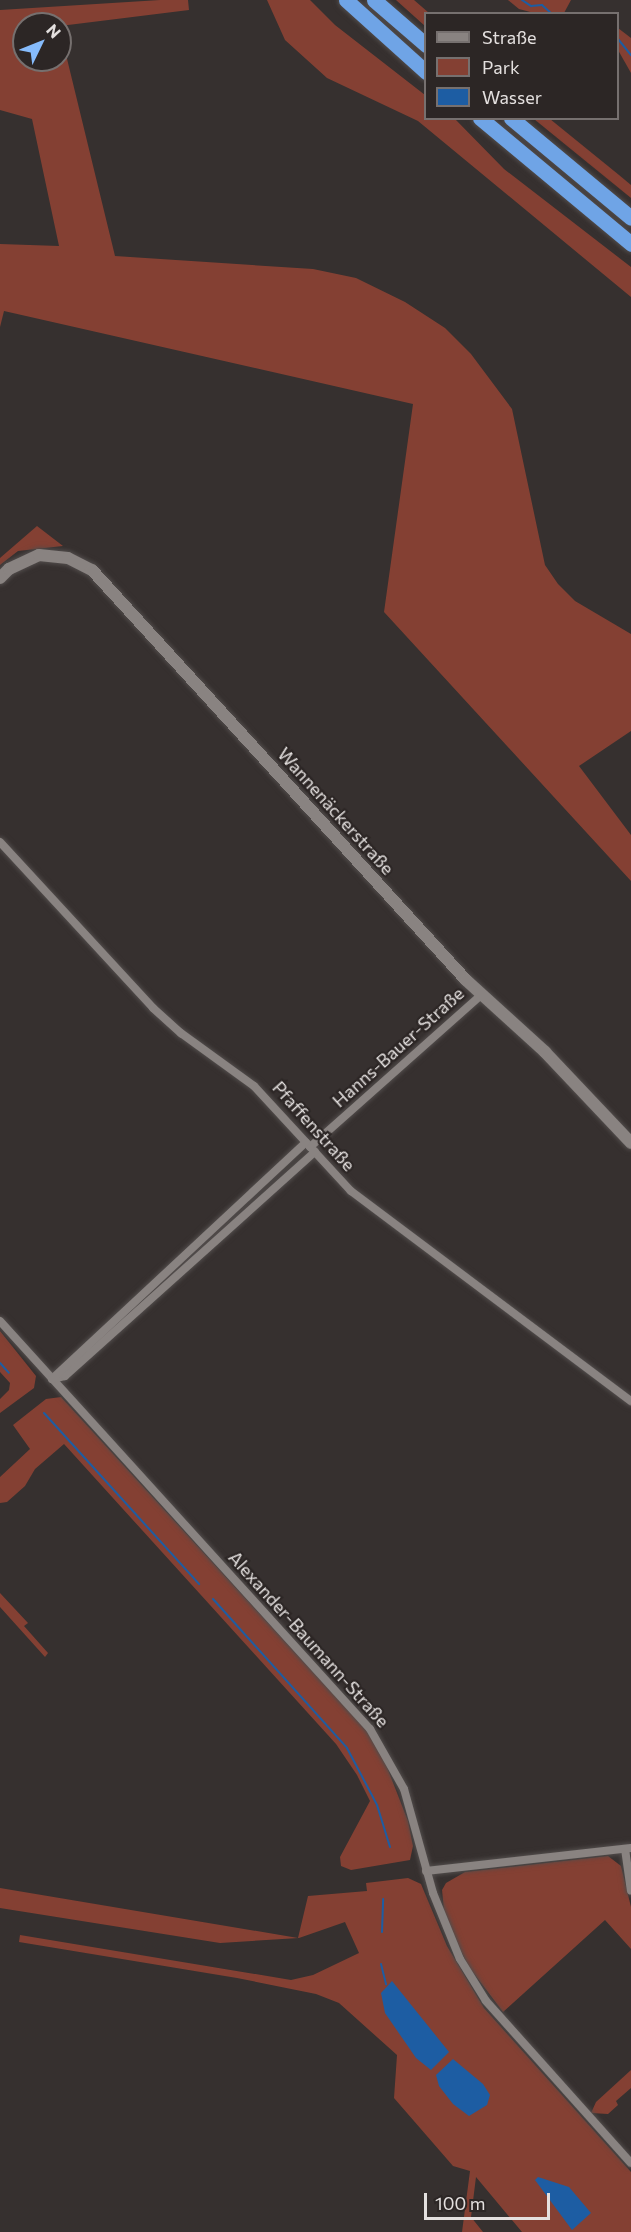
<!DOCTYPE html>
<meta charset="utf-8">
<style>
body{margin:0}
#map{position:relative;width:631px;height:2232px;overflow:hidden;background:#36302f;font-family:Commissioner,sans-serif}
div>[style]{position:absolute}
.green>*{inset:0;background:#844033}
.water>*{inset:0;background:#1d5da3}
.stream>*{height:2px;margin:-1px;padding:0 1px;transform-origin:1px;border-radius:1px;background:#1d5da3}
.roads{filter:drop-shadow(0 0 2px #514c4b) drop-shadow(0 0 2px #514c4b)}
.street>*{height:8px;margin:-4px;padding:0 4px;transform-origin:4px;border-radius:4px;background:#898381}
.secondary>*{height:12px;margin:-6px;padding:0 6px;transform-origin:6px;border-radius:6px;background:#898381}
.highway>*{height:15px;margin:-7.5px;padding:0 7.5px;transform-origin:7.5px;border-radius:7.5px;background:#6fa4e6}
span{translate:-50% -50%;white-space:nowrap;text-align:center;line-height:1.15;-webkit-text-stroke:4.5px #2c2625;paint-order:stroke}
.street-label{font-size:18px;color:#e4e0df}
.legend{position:absolute;left:424px;top:12px;width:195px;height:108px;box-sizing:border-box;background:#2c2625;border:2px solid #76706f;margin:0;padding:8px 10px;list-style:none;font-size:18px;color:#e4e0df}
.legend li{display:flex;align-items:center;gap:12px;height:30px}
.legend b{width:30px;border:2px solid #76706f}
.north{position:absolute;left:12px;top:12px;width:60px;height:60px;box-sizing:border-box;background:#2c2625;border:2px solid #76706f;border-radius:50%;rotate:47deg;font-size:16px;font-weight:700;line-height:24px;text-align:center;color:#e4e0df}
.north::after{content:'';display:block;margin:auto;width:21px;height:27px;background:#86bbfb;clip-path:polygon(50% 0,100% 100%,50% 72%,0 100%)}
.scale{position:absolute;left:424px;top:2193px;width:126px;height:27px;box-sizing:border-box;border:3px solid #e4e0df;border-top:0;padding-left:8px;font-size:18px;line-height:21px;white-space:nowrap;color:#e4e0df;-webkit-text-stroke:4px #2c2625;paint-order:stroke}
</style>
<div id="map">
<div class="green">
<div style="clip-path:polygon(160px 0,188px 0,189px 10px,60px 26px,24px 24px,24px 60px,60px 60px,60px 30px,115px 256px,313px 269px,356px 278px,405px 302px,445px 328px,471px 354px,512px 409px,545px 565px,558px 584px,575px 601px,631px 634px,631px 731px,579px 766px,631px 835px,631px 881px,384px 612px,413px 404px,4px 311px,0 327px,0 244px,59px 246px,32px 119px,0 110px,0 10px)"></div>
<div style="clip-path:polygon(267px 0,310px 0,335px 25px,425px 95px,426px 118px,455px 119px,504px 169px,631px 267px,631px 297px,418px 121px,327px 78px,285px 40px)"></div>
<div style="clip-path:polygon(396px 0,414px 0,429px 13px,426px 14px,425px 26px)"></div>
<div style="clip-path:polygon(508px 0,571px 0,564px 13px,538px 14px,519px 9px)"></div>
<div style="clip-path:polygon(618px 28px,631px 38px,631px 73px,618px 50px)"></div>
<div style="clip-path:polygon(534px 119px,550px 119px,619px 175px,631px 185px,631px 198px)"></div>
<div style="clip-path:polygon(37px 526px,63px 546px,18px 551px,0 565px,0 558px)"></div>
<div style="clip-path:polygon(0 1331px,36px 1376px,34px 1388px,0 1413px,0 1399px,9px 1390px,10px 1383px,0 1372px)"></div>
<div style="clip-path:polygon(61px 1397px,366px 1730px,383px 1757px,408px 1821px,413px 1846px,410px 1860px,351px 1870px,341px 1866px,340px 1857px,370px 1801px,357px 1775px,336px 1744px,64px 1444px,35px 1469px,25px 1486px,7px 1502px,0 1503px,0 1477px,30px 1449px,13px 1425px,46px 1399px)"></div>
<div style="clip-path:polygon(0 1593px,28px 1623px,24px 1626px,48px 1653px,45px 1657px,0 1607px)"></div>
<div style="clip-path:polygon(608px 1856px,621px 1866px,631px 1907px,631px 1949px,605px 1920px,503px 2012px,469px 1967px,455px 1939px,444px 1910px,442px 1890px,446px 1883px,465px 1872px)"></div>
<div style="clip-path:polygon(408px 1878px,421px 1884px,447px 1946px,484px 2008px,631px 2172px,631px 2232px,522px 2232px,476px 2177px,471px 2217px,483px 2232px,462px 2232px,470px 2171px,453px 2166px,394px 2098px,397px 2055px,339px 2003px,316px 1994px,237px 1978px,19px 1942px,20px 1935px,291px 1980px,313px 1975px,359px 1953px,345px 1922px,299px 1938px,220px 1943px,0 1908px,0 1888px,298px 1938px,308px 1896px,367px 1891px,366px 1883px)"></div>
<div style="clip-path:polygon(631px 2070px,631px 2088px,616px 2101px,618px 2105px,608px 2114px,591px 2113px,596px 2102px)"></div>
</div>
<div class="water">
<div style="clip-path:polygon(392px 1981px,449px 2052px,431px 2070px,416px 2058px,385px 2013px,381px 1993px)"></div>
<div style="clip-path:polygon(453px 2059px,483px 2084px,490px 2095px,487px 2105px,469px 2116px,453px 2104px,439px 2086px,436px 2075px)"></div>
<div style="clip-path:polygon(538px 2177px,569px 2187px,591px 2213px,572px 2230px,535px 2180px)"></div>
</div>
<div class="stream">
<div style="left:522px;top:0;width:11px;rotate:34deg"></div>
<div style="left:531px;top:6px;width:11px;rotate:-5deg"></div>
<div style="left:542px;top:5px;width:13px;rotate:42deg"></div>
<div style="left:618px;top:39px;width:21px;rotate:51deg"></div>
<div style="left:0;top:1363px;width:13px;rotate:48deg"></div>
<div style="left:44px;top:1413px;width:231px;rotate:47.8deg"></div>
<div style="left:213px;top:1599px;width:200px;rotate:48deg"></div>
<div style="left:347px;top:1748px;width:64px;rotate:62.2deg"></div>
<div style="left:377px;top:1805px;width:44px;rotate:72.8deg"></div>
<div style="left:382px;top:1932px;width:33px;rotate:-88deg"></div>
<div style="left:381px;top:1964px;width:21px;rotate:76deg"></div>
</div>
<div class="roads">
<div class="street">
<div style="left:0;top:842px;width:226px;rotate:47.3deg"></div>
<div style="left:153px;top:1008px;width:38px;rotate:42deg"></div>
<div style="left:181px;top:1033px;width:90px;rotate:36deg"></div>
<div style="left:254px;top:1086px;width:143px;rotate:47.3deg"></div>
<div style="left:351px;top:1191px;width:350px;rotate:36.9deg"></div>
<div style="left:310px;top:1147px;width:227px;rotate:-41.6deg"></div>
<div style="left:0;top:1321px;width:551px;rotate:47.8deg"></div>
<div style="left:370px;top:1729px;width:69px;rotate:60.5deg"></div>
<div style="left:404px;top:1789px;width:108px;rotate:74.4deg"></div>
<div style="left:433px;top:1893px;width:71px;rotate:67.8deg"></div>
<div style="left:460px;top:1959px;width:49px;rotate:58.2deg"></div>
<div style="left:486px;top:2001px;width:217px;rotate:48.2deg"></div>
<div style="left:52px;top:1379px;width:13px;rotate:-13deg"></div>
<div style="left:65px;top:1376px;width:336px;rotate:-41.9deg"></div>
<div style="left:52px;top:1379px;width:347px;rotate:-43deg"></div>
<div style="left:625px;top:1849px;width:42px;rotate:81.9deg"></div>
<div style="left:426px;top:1871px;width:206px;rotate:-6.4deg"></div>
</div>
<div class="secondary">
<div style="left:0;top:578px;width:13px;rotate:-45deg"></div>
<div style="left:9px;top:569px;width:33px;rotate:-25deg"></div>
<div style="left:39px;top:555px;width:29px;rotate:6deg"></div>
<div style="left:68px;top:558px;width:27px;rotate:27deg"></div>
<div style="left:92px;top:570px;width:555px;rotate:47.63deg"></div>
<div style="left:466px;top:980px;width:107px;rotate:42.3deg"></div>
<div style="left:545px;top:1052px;width:125px;rotate:46.6deg"></div>
</div>
<div class="highway">
<div style="left:346px;top:0;width:108px;rotate:42deg"></div>
<div style="left:374px;top:0;width:69px;rotate:40.9deg"></div>
<div style="left:480px;top:118px;width:197px;rotate:39.8deg"></div>
<div style="left:511px;top:118px;width:156px;rotate:39.8deg"></div>
</div>
</div>
<div class="street-label">
<span style="left:336px;top:811px;rotate:48deg">Wannenäckerstraße</span>
<span style="left:398px;top:1047px;rotate:-42deg">Hanns-Bauer-Straße</span>
<span style="left:314px;top:1126px;rotate:48deg">Pfaffenstraße</span>
<span style="left:309px;top:1639px;rotate:48deg">Alexander-Baumann-Straße</span>
</div>
<ul class="legend">
<li><b style="height:8px;background:#898381"></b>Straße</li>
<li><b style="height:16px;background:#844033"></b>Park</li>
<li><b style="height:16px;background:#1d5da3"></b>Wasser</li>
</ul>
<div class="north">N</div>
<div class="scale">100 m</div>
</div>
